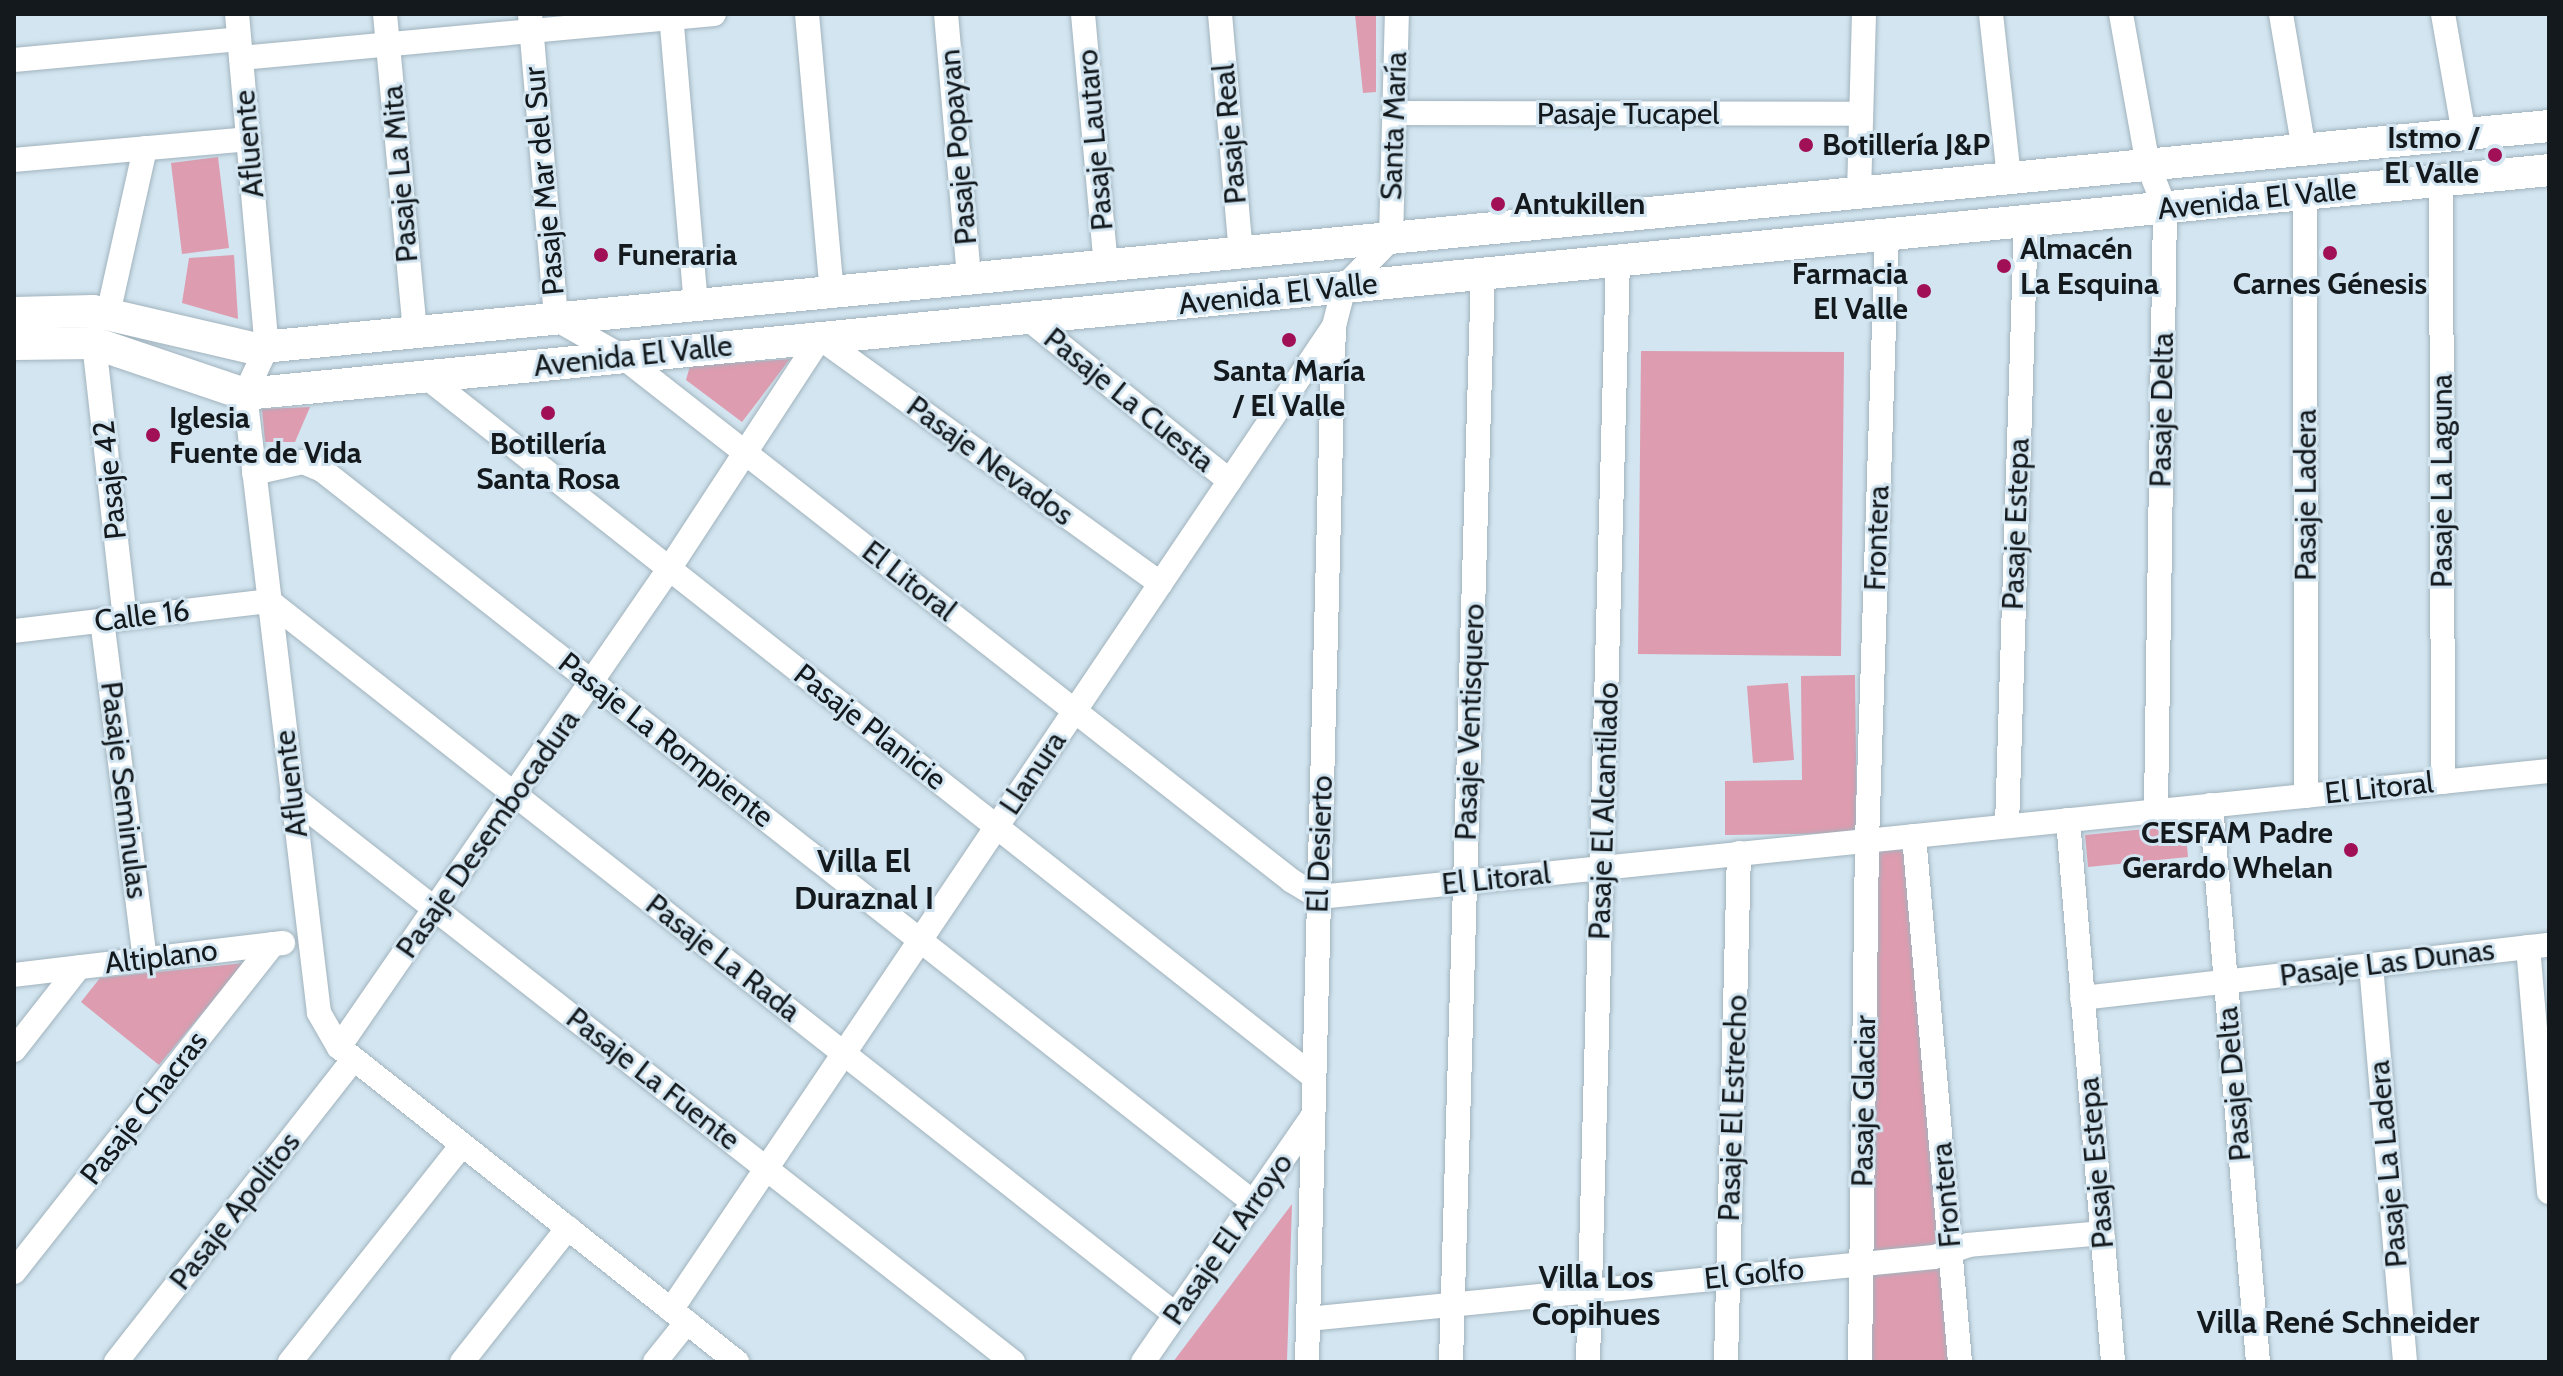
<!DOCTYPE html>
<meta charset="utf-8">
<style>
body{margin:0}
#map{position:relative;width:2563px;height:1376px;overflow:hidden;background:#d2e5f0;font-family:Cabin,sans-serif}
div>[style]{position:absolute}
.green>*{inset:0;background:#dd9caf}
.roads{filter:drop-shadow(0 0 2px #a1b3bd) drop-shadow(0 0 2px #a1b3bd)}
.street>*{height:24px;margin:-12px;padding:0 12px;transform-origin:12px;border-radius:12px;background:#fff}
.secondary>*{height:32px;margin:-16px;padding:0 16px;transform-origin:16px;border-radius:16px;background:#fff}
.dots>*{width:22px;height:22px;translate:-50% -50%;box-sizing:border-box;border:4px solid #d2e5f0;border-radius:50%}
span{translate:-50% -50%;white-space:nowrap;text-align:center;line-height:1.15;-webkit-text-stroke:6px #d2e5f0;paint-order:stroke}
.street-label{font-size:30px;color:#13191d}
.poi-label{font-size:30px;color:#13191d;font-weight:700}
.right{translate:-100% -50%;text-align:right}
.left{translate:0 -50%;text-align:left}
.neighbourhood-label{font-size:32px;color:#13191d;font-weight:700}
.frame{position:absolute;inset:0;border:16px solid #13191d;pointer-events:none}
</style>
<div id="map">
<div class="green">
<div style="clip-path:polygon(1355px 14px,1376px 14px,1376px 92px,1363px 93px)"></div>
<div style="clip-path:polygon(218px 157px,229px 248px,182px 254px,171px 163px)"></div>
<div style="clip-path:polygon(234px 255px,238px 319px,182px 303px,189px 258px)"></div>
<div style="clip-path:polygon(1641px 351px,1844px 352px,1841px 656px,1638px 654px)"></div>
<div style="clip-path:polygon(790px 359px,742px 422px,686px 380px,690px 366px)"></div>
<div style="clip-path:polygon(310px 407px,295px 442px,265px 442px,262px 409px)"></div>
<div style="clip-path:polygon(1855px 675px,1857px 833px,1725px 835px,1725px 781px,1802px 780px,1801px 676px)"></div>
<div style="clip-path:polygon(1788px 683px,1794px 760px,1753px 763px,1747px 686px)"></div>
<div style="clip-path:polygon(2185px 825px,2188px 857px,2088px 867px,2085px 835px)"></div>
<div style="clip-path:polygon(1903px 848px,1943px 1235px,1953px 1362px,1869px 1362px,1875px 850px)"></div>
<div style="clip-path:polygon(244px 963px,159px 1065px,81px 1002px,100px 978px)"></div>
<div style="clip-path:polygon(1292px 1204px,1287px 1362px,1173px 1362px)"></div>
</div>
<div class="roads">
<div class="street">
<div style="left:237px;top:14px;width:334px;rotate:84.9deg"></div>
<div style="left:267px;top:347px;width:52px;rotate:115.1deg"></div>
<div style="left:245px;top:394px;width:623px;rotate:83.18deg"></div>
<div style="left:319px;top:1013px;width:39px;rotate:60deg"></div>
<div style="left:339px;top:1047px;width:508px;rotate:38.36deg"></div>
<div style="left:385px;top:14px;width:320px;rotate:84.6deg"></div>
<div style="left:530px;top:14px;width:306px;rotate:85.1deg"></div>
<div style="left:556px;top:319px;width:77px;rotate:29.6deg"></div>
<div style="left:623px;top:357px;width:850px;rotate:38.07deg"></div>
<div style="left:1292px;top:881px;width:31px;rotate:31deg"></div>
<div style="left:1319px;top:897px;width:1236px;rotate:-5.85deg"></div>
<div style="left:671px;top:14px;width:293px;rotate:85.1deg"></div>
<div style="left:807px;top:14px;width:280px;rotate:84.9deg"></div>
<div style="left:946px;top:14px;width:266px;rotate:85deg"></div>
<div style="left:1083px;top:14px;width:253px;rotate:84.8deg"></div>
<div style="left:1220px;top:14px;width:240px;rotate:85deg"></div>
<div style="left:1991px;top:14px;width:165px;rotate:83.7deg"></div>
<div style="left:2121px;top:14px;width:153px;rotate:79.9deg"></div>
<div style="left:2148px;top:165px;width:46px;rotate:68.4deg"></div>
<div style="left:2165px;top:208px;width:603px;rotate:90.86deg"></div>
<div style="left:2281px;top:14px;width:138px;rotate:80.4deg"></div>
<div style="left:2443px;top:14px;width:122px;rotate:80.1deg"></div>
<div style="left:241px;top:58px;width:475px;rotate:-5.3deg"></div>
<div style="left:14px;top:60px;width:226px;rotate:-5.3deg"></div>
<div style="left:1395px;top:113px;width:466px;rotate:0.1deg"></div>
<div style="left:14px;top:160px;width:236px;rotate:-5.1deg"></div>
<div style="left:2441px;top:181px;width:601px;rotate:89.81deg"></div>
<div style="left:1859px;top:193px;width:179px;rotate:-88.4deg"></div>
<div style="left:2305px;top:194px;width:602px;rotate:89.9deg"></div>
<div style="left:108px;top:314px;width:170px;rotate:-77.4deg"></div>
<div style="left:1027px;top:318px;width:260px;rotate:38.8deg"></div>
<div style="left:94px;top:343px;width:277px;rotate:83.6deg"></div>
<div style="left:425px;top:376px;width:1132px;rotate:38.26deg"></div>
<div style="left:254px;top:473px;width:50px;rotate:-12.7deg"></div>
<div style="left:303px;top:462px;width:21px;rotate:23deg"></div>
<div style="left:322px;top:470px;width:1186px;rotate:38.18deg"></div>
<div style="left:102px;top:620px;width:342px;rotate:82.8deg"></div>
<div style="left:14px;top:631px;width:257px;rotate:-6.7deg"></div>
<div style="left:269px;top:601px;width:1154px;rotate:38.21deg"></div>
<div style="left:292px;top:797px;width:916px;rotate:38.08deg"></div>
<div style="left:2211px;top:805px;width:559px;rotate:85.18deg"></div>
<div style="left:2068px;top:820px;width:544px;rotate:85.25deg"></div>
<div style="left:2007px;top:826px;width:605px;rotate:-88.2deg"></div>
<div style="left:1914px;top:836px;width:528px;rotate:85deg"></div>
<div style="left:2528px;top:947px;width:246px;rotate:85.1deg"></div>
<div style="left:2371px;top:965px;width:398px;rotate:85.1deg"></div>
<div style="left:14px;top:975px;width:271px;rotate:-6.8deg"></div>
<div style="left:2082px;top:998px;width:470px;rotate:-6.5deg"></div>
<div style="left:339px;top:1047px;width:581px;rotate:-55.38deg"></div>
<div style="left:669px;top:569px;width:276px;rotate:-56.8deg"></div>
<div style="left:820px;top:338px;width:420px;rotate:35.8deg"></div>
<div style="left:14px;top:1050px;width:105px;rotate:-51.9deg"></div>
<div style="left:14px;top:1272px;width:418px;rotate:-51.7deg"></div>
<div style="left:671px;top:1310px;width:1187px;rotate:-56.03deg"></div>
<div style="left:1334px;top:326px;width:40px;rotate:-75.6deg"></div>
<div style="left:1344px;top:287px;width:67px;rotate:-45.6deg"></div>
<div style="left:1391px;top:239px;width:225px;rotate:-88.5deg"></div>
<div style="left:1308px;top:1319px;width:629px;rotate:-5.66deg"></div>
<div style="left:1934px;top:1257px;width:36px;rotate:-19deg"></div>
<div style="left:1968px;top:1245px;width:135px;rotate:-5.1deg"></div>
<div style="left:116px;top:1362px;width:385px;rotate:-51.9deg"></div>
<div style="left:290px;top:1362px;width:277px;rotate:-51.6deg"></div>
<div style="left:462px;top:1362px;width:171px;rotate:-51.7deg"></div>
<div style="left:655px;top:1362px;width:51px;rotate:-51.3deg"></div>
<div style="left:1143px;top:1362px;width:299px;rotate:-55.4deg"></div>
<div style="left:1307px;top:1362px;width:1036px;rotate:-88.51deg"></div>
<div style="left:1451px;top:1362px;width:1088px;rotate:-88.32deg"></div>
<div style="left:1588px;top:1362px;width:1101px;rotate:-88.44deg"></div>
<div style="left:1726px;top:1362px;width:509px;rotate:-88.54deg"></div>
<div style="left:1860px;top:1362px;width:521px;rotate:-89.23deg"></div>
<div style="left:1867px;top:841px;width:606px;rotate:-88.11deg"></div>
</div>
<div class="secondary">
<div style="left:14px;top:313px;width:79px;rotate:-1.5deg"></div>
<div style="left:93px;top:311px;width:163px;rotate:13.1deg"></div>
<div style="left:252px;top:348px;width:2308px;rotate:-5.52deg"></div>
<div style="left:14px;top:344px;width:80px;rotate:-0.7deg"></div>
<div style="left:94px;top:343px;width:159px;rotate:18.7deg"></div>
<div style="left:245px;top:394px;width:2315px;rotate:-5.55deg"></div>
</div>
</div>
<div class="dots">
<div style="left:1806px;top:145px;background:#a11057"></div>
<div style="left:2495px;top:155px;background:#a11057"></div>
<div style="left:1498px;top:204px;background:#a11057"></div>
<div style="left:2330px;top:253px;background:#a11057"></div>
<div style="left:601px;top:255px;background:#a11057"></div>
<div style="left:2004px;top:266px;background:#a11057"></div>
<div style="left:1924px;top:291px;background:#a11057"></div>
<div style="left:1289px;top:340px;background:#a11057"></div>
<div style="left:548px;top:413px;background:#a11057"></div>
<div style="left:153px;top:435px;background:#a11057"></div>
<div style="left:2351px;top:850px;background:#a11057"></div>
</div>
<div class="street-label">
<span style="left:1628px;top:114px">Pasaje Tucapel</span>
<span style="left:1394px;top:126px;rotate:-88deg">Santa María</span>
<span style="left:1230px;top:134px;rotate:-95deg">Pasaje Real</span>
<span style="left:1095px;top:140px;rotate:-95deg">Pasaje Lautaro</span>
<span style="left:249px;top:144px;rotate:-95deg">Afluente</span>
<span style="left:958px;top:147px;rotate:-95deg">Pasaje Popayan</span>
<span style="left:400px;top:174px;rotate:-95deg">Pasaje La Mita</span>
<span style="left:544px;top:181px;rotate:-95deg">Pasaje Mar del Sur</span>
<span style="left:2257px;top:199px;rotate:-6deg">Avenida El Valle</span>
<span style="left:1278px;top:294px;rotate:-6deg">Avenida El Valle</span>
<span style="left:633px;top:356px;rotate:-6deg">Avenida El Valle</span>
<span style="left:1129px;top:400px;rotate:39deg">Pasaje La Cuesta</span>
<span style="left:2162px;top:410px;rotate:-89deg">Pasaje Delta</span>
<span style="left:990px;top:461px;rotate:36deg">Pasaje Nevados</span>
<span style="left:110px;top:480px;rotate:-96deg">Pasaje 42</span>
<span style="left:2442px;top:481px;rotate:-90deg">Pasaje La Laguna</span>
<span style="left:2306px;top:495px;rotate:-90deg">Pasaje Ladera</span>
<span style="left:2016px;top:524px;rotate:-88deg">Pasaje Estepa</span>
<span style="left:1877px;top:538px;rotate:-88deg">Frontera</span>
<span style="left:909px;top:581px;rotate:38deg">El Litoral</span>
<span style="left:142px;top:616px;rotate:-7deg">Calle 16</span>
<span style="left:1470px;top:722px;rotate:-88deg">Pasaje Ventisquero</span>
<span style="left:870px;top:727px;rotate:38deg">Pasaje Planicie</span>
<span style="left:666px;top:740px;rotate:38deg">Pasaje La Rompiente</span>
<span style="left:1033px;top:773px;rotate:-56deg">Llanura</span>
<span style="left:291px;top:784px;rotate:-97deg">Afluente</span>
<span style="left:2379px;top:788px;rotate:-6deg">El Litoral</span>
<span style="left:124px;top:790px;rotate:83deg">Pasaje Seminulas</span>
<span style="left:1604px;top:811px;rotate:-88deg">Pasaje El Alcantilado</span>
<span style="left:488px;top:834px;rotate:-55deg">Pasaje Desembocadura</span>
<span style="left:1320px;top:844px;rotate:-88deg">El Desierto</span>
<span style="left:1496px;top:879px;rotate:-6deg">El Litoral</span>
<span style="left:161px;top:957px;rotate:-7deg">Altiplano</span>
<span style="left:723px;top:958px;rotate:38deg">Pasaje La Rada</span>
<span style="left:2387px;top:963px;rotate:-7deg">Pasaje Las Dunas</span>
<span style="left:653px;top:1079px;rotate:38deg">Pasaje La Fuente</span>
<span style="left:2234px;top:1084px;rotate:-95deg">Pasaje Delta</span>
<span style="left:1864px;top:1101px;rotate:-89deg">Pasaje Glaciar</span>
<span style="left:144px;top:1108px;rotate:-52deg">Pasaje Chacras</span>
<span style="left:1733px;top:1108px;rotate:-88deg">Pasaje El Estrecho</span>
<span style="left:2096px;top:1163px;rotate:-95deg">Pasaje Estepa</span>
<span style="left:2388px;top:1164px;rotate:-95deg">Pasaje La Ladera</span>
<span style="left:1946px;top:1195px;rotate:-95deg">Frontera</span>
<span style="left:235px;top:1211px;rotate:-52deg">Pasaje Apolitos</span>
<span style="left:1228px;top:1239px;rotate:-55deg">Pasaje El Arroyo</span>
<span style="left:1754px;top:1274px;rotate:-6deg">El Golfo</span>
</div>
<div class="poi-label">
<span class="right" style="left:2479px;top:155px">Istmo /<br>El Valle</span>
<span class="left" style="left:1822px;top:145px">Botillería J&amp;P</span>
<span class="left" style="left:1514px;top:204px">Antukillen</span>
<span class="left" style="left:2020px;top:266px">Almacén<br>La Esquina</span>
<span class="left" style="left:617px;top:255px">Funeraria</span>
<span class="right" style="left:1908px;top:291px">Farmacia<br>El Valle</span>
<span style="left:2330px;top:284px">Carnes Génesis</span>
<span style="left:1289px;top:388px">Santa María<br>/ El Valle</span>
<span class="left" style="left:169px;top:435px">Iglesia<br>Fuente de Vida</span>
<span style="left:548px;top:461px">Botillería<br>Santa Rosa</span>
<span class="right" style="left:2333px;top:850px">CESFAM Padre<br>Gerardo Whelan</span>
</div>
<div class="neighbourhood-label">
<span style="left:864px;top:880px">Villa El<br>Duraznal I</span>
<span style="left:1596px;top:1296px">Villa Los<br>Copihues</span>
<span style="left:2338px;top:1322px">Villa René Schneider</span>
</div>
<div class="frame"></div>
</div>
